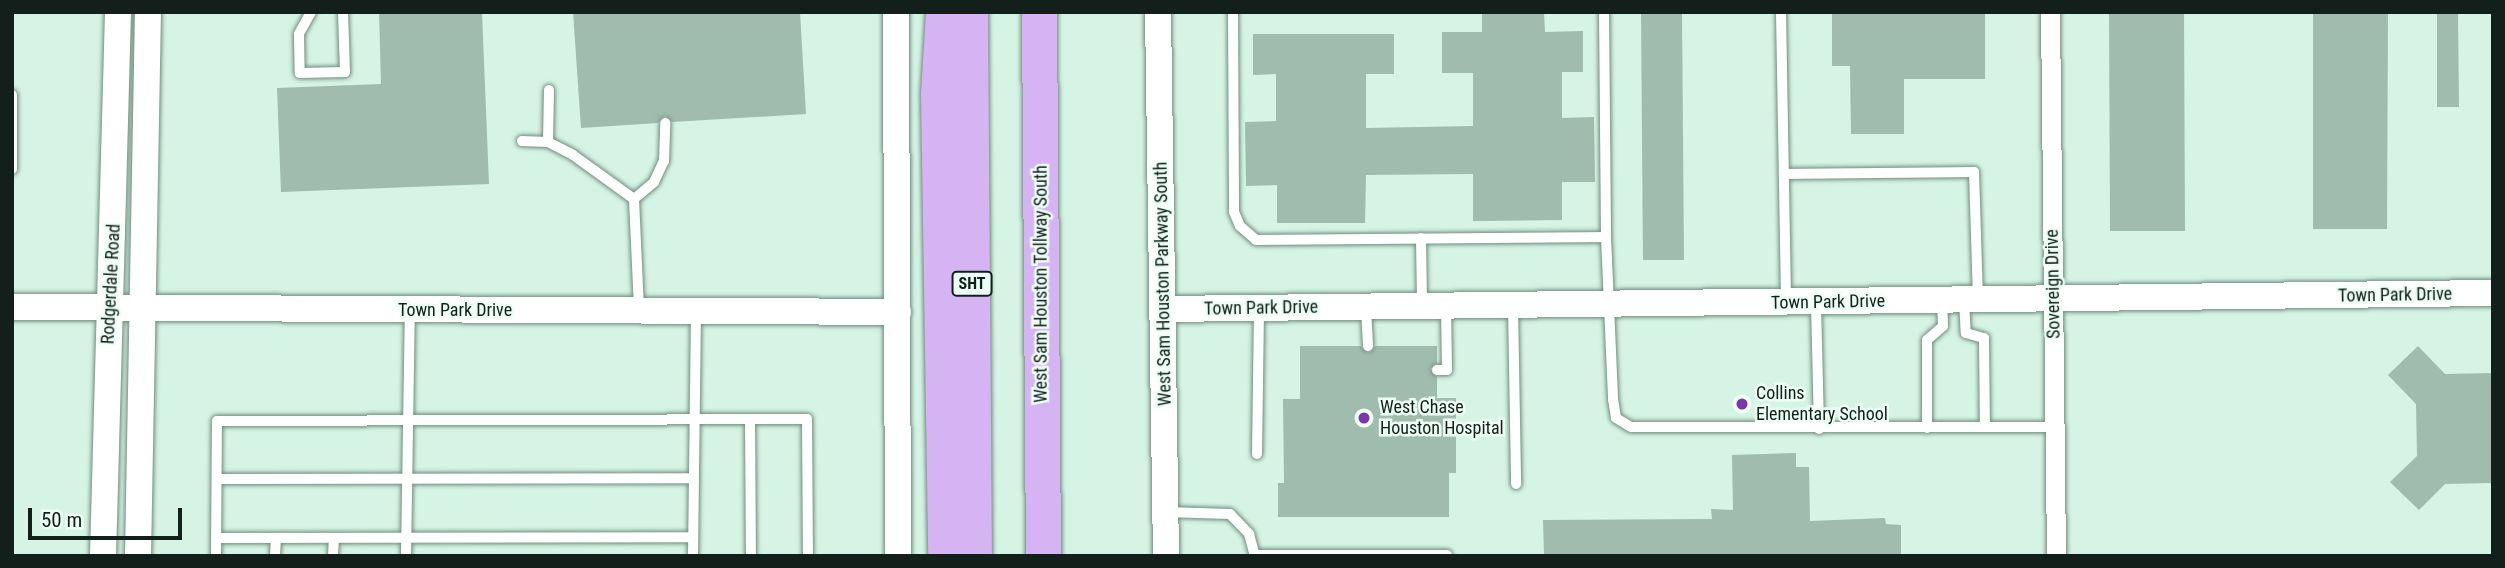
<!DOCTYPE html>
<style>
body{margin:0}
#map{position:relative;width:2505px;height:568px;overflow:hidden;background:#d5f4e5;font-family:"Roboto Condensed",sans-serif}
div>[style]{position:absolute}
.building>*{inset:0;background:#9fbcae}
.roads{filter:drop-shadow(0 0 2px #708d7f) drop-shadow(0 0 2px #708d7f)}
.lane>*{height:10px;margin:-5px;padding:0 5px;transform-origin:5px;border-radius:5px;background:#fff}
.street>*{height:19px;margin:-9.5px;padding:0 9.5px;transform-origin:9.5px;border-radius:9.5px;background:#fff}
.secondary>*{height:26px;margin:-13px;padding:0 13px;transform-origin:13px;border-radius:13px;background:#fff}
.highway>*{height:35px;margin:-17.5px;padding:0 17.5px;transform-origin:17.5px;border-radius:17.5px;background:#d6b3f2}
.dots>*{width:19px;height:19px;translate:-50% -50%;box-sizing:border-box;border:4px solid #ecfef5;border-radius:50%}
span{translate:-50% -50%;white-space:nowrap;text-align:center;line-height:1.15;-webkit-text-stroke:5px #ecfef5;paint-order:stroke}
.shield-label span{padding:2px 5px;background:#ecfef5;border:2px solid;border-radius:5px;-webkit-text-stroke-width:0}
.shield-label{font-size:16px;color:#131f1a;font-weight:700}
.street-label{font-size:18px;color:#131f1a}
.poi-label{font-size:18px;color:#131f1a}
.left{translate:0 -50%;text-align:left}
.frame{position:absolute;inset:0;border:14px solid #131f1a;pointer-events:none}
.scale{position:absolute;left:28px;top:508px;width:154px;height:32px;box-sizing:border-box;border:4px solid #131f1a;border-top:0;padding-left:9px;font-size:21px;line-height:24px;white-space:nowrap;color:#131f1a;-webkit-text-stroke:5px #ecfef5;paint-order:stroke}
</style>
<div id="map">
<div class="building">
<div style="clip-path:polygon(379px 12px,482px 12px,489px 184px,281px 192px,277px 88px,381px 84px)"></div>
<div style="clip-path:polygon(573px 12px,800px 12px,806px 114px,672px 122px,665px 116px,658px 123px,581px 128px)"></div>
<div style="clip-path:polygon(1482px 12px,1544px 12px,1545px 32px,1583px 31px,1583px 72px,1562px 72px,1562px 118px,1594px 117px,1595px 182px,1562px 182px,1562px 220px,1473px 221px,1473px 174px,1366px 175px,1365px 223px,1277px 223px,1277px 185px,1246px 186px,1245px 122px,1276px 121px,1276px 74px,1253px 75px,1253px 34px,1394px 34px,1394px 74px,1366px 74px,1366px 128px,1473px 126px,1473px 73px,1442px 73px,1442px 32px,1482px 32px)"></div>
<div style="clip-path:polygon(1641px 12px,1682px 12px,1684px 260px,1643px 260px)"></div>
<div style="clip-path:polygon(1832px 12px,1985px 12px,1985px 79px,1904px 79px,1904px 134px,1851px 134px,1850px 66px,1832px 66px)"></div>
<div style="clip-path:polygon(2109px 12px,2184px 12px,2185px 231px,2110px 231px)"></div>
<div style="clip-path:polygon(2313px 12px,2388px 12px,2387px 229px,2313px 229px)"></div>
<div style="clip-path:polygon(2437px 12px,2458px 12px,2459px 107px,2437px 107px)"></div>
<div style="clip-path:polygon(1300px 346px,1361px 346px,1368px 353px,1375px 346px,1437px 346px,1437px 363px,1430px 369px,1437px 377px,1437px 398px,1456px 398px,1456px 473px,1449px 473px,1449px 517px,1278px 517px,1278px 483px,1284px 483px,1283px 399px,1300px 399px)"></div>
<div style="clip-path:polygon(2418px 346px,2445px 374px,2493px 373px,2493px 483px,2445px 484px,2419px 510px,2390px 482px,2417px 456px,2416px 404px,2388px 375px)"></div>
<div style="clip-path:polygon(1796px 453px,1796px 467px,1809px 467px,1810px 521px,1885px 518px,1886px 524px,1901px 525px,1901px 556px,1544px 556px,1543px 520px,1712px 519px,1711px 509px,1733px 510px,1732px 455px)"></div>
</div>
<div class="roads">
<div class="lane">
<div style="left:311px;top:12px;width:25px;rotate:119deg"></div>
<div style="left:299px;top:34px;width:39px;rotate:89deg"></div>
<div style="left:300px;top:73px;width:45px;rotate:-1.3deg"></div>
<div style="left:345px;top:72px;width:60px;rotate:-91.9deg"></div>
<div style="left:1233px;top:12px;width:200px;rotate:89.7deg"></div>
<div style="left:1234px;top:212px;width:15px;rotate:67deg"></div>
<div style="left:1240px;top:226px;width:21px;rotate:41deg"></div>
<div style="left:1256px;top:240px;width:350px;rotate:-0.5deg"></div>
<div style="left:1606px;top:237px;width:225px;rotate:-90.5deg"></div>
<div style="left:1781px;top:12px;width:287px;rotate:89deg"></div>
<div style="left:12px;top:95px;width:74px;rotate:90deg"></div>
<div style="left:522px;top:141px;width:26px;rotate:2deg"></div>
<div style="left:548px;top:142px;width:28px;rotate:27deg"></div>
<div style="left:573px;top:155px;width:75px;rotate:35.8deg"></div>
<div style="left:634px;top:199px;width:111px;rotate:87.4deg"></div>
<div style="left:548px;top:142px;width:52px;rotate:-88.9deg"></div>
<div style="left:1784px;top:174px;width:190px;rotate:-0.6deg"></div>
<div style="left:1974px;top:172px;width:127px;rotate:88.2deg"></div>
<div style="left:634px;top:199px;width:26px;rotate:-40deg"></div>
<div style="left:654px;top:182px;width:23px;rotate:-65deg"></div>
<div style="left:664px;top:161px;width:38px;rotate:-88deg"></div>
<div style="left:1606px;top:237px;width:162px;rotate:87.5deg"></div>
<div style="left:1613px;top:399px;width:19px;rotate:81deg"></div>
<div style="left:1616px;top:418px;width:17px;rotate:31deg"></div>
<div style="left:1631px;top:427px;width:423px"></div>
<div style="left:1421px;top:238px;width:66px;rotate:89.1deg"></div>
<div style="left:1964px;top:300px;width:33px;rotate:87deg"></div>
<div style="left:1966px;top:333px;width:19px;rotate:16deg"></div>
<div style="left:1984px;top:338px;width:89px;rotate:89.4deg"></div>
<div style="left:1816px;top:304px;width:125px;rotate:88.6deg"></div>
<div style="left:1513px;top:306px;width:178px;rotate:89deg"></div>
<div style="left:1366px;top:307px;width:39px;rotate:87deg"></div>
<div style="left:1437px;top:370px;width:10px"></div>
<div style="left:1447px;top:370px;width:64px;rotate:-90.9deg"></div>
<div style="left:750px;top:419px;width:137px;rotate:89.6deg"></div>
<div style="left:1927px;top:428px;width:88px;rotate:-90deg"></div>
<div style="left:1927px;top:340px;width:21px;rotate:-41deg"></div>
<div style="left:1943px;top:326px;width:25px;rotate:-92deg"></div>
<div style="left:1257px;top:454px;width:146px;rotate:-89.2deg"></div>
<div style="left:217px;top:479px;width:476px;rotate:-0.1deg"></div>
<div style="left:1166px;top:512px;width:64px;rotate:1.8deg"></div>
<div style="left:1230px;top:514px;width:28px;rotate:46deg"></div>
<div style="left:1249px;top:534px;width:23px;rotate:75deg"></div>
<div style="left:217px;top:538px;width:476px;rotate:-0.1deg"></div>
<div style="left:1255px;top:555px;width:192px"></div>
<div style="left:216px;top:556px;width:135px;rotate:-89.6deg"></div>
<div style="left:217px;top:421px;width:590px;rotate:-0.19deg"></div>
<div style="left:807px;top:419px;width:137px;rotate:89.6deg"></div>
<div style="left:275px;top:556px;width:18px;rotate:-87deg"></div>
<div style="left:333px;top:556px;width:18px;rotate:-87deg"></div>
<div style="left:406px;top:556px;width:246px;rotate:-89.1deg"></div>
<div style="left:693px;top:556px;width:244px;rotate:-89.3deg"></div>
</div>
<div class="street">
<div style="left:2050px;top:12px;width:544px;rotate:89.37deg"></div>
</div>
<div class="secondary">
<div style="left:896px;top:12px;width:544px;rotate:89.79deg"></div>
<div style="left:1158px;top:12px;width:544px;rotate:89.16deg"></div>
<div style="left:12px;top:307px;width:886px;rotate:0.32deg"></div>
<div style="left:1164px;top:309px;width:1329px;rotate:-0.69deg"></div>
<div style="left:103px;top:556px;width:544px;rotate:-88.42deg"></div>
<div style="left:138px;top:556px;width:544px;rotate:-88.95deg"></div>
</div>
<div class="highway">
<div style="left:943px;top:12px;width:82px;rotate:93.5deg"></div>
<div style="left:938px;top:94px;width:462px;rotate:89.1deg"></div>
<div style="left:970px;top:12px;width:544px;rotate:89.58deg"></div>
<div style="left:1039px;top:12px;width:544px;rotate:89.58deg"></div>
</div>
</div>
<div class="dots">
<div style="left:1742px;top:404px;background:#7d37aa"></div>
<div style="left:1364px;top:418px;background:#7d37aa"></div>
</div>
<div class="shield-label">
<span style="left:972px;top:284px">SHT</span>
</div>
<div class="street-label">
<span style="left:111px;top:284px;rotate:-87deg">Rodgerdale Road</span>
<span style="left:1041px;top:284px;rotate:-90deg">West Sam Houston Tollway South</span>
<span style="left:1163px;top:284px;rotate:-91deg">West Sam Houston Parkway South</span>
<span style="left:2053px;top:284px;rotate:-91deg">Sovereign Drive</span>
<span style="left:2395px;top:295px;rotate:-1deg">Town Park Drive</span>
<span style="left:1828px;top:302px;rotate:-1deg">Town Park Drive</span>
<span style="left:1261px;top:308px;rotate:-1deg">Town Park Drive</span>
<span style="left:455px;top:310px">Town Park Drive</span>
</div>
<div class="poi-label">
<span class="left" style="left:1756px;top:404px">Collins<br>Elementary School</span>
<span class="left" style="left:1380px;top:418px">West Chase<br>Houston Hospital</span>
</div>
<div class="frame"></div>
<div class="scale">50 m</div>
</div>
